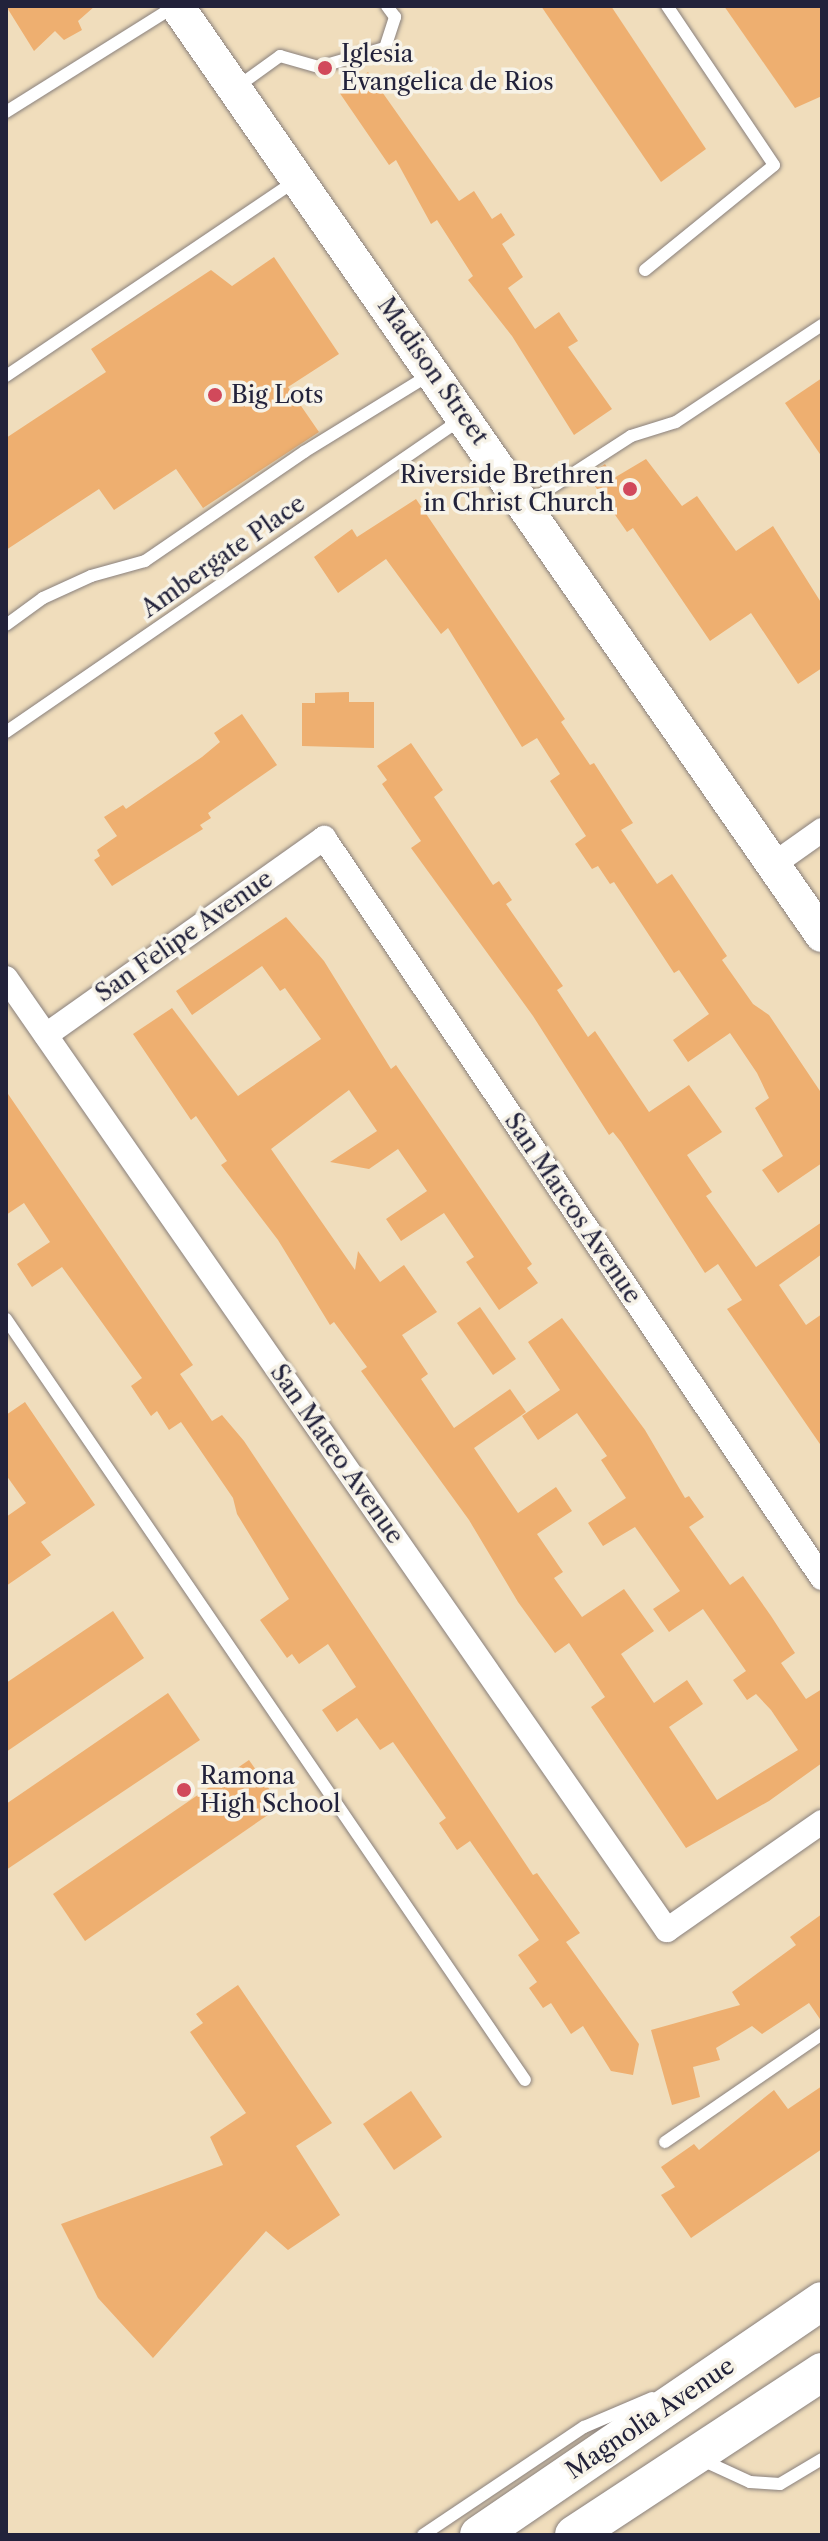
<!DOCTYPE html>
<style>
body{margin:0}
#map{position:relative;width:828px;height:2541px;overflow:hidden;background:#f0ddbc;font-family:"Libre Caslon Text",serif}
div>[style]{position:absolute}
.building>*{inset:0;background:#eeaf70}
.roads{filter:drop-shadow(0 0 2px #89807c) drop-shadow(0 0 2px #89807c)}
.lane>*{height:12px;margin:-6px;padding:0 6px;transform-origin:6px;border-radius:6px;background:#fff}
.street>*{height:24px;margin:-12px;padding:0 12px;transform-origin:12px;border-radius:12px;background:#fff}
.secondary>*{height:34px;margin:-17px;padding:0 17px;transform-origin:17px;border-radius:17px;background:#fff}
.primary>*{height:38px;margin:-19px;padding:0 19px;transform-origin:19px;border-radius:19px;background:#fff}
.dots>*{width:22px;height:22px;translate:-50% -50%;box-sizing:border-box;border:4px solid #f7f3e8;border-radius:50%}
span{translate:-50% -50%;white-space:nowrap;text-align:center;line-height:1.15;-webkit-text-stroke:7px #f7f3e8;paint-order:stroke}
.poi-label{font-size:24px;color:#22223b}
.left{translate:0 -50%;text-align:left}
.right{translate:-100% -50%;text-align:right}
.street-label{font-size:24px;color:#22223b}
.frame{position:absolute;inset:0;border:8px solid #22223b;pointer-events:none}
</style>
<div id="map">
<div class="building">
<div style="clip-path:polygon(6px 6px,95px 6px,78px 21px,82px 30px,64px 40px,55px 31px,34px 51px)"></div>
<div style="clip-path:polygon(541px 6px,611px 6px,706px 149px,661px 182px)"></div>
<div style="clip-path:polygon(724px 6px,822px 6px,822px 96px,795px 108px)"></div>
<div style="clip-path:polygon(368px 72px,459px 201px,474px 191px,492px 219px,501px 213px,515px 235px,502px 244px,523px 277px,508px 288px,535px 329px,559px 312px,578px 341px,568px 347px,612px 409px,574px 435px,512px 336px,468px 280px,473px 276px,437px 220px,431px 224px,396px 160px,389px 165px,339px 92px)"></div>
<div style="clip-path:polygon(274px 257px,339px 354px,288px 387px,319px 432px,203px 508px,176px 469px,114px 510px,99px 489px,6px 550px,6px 438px,106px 372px,91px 349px,211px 270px,232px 286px)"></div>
<div style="clip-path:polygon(822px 378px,822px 457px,785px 403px)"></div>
<div style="clip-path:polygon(646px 459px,682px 506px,697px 496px,736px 551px,773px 526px,822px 604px,822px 668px,798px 684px,751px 613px,710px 641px,633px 528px,627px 532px,588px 476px,605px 464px,614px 478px)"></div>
<div style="clip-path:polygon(416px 499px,565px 719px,561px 722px,590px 765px,594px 763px,633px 823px,621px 830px,657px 884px,672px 874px,727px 956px,722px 960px,753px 1004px,769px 1015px,822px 1094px,822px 1163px,778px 1193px,762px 1170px,783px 1156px,755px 1108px,769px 1098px,757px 1073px,730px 1033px,688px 1062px,673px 1040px,709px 1014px,679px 970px,674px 973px,614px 882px,610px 884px,598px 866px,592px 869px,575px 844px,586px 836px,550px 781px,560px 774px,537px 738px,522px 747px,448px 628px,441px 634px,386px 559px,338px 593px,314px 557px,352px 529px,357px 537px)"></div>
<div style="clip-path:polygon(349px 692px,349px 702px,374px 702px,374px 748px,302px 746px,302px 703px,315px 703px,315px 693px)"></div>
<div style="clip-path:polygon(242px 714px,277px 765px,208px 813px,211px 818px,200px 825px,203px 829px,112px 886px,94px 860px,100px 856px,97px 850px,117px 836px,104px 817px,123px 805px,126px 809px,202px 757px,220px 742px,214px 733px)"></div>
<div style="clip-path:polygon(411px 743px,443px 790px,434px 797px,493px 885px,499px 881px,512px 900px,506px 904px,563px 986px,557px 990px,588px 1037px,595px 1031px,649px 1112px,689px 1085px,722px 1132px,687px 1155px,712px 1192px,706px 1196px,756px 1267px,822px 1222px,822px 1254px,779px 1285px,806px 1325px,822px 1314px,822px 1447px,727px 1309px,742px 1300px,718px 1264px,705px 1273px,621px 1142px,613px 1132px,609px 1135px,533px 1016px,411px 848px,421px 841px,382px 784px,387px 780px,377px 766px)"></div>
<div style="clip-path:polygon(286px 917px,324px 961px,391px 1069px,396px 1065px,532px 1264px,527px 1268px,538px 1283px,499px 1310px,466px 1262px,474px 1257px,444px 1213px,401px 1241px,386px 1219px,427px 1191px,398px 1149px,369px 1169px,330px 1162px,377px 1131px,349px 1090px,271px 1149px,355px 1270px,358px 1251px,380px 1282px,404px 1265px,437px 1312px,402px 1335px,428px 1374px,421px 1379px,454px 1428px,510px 1389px,526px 1412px,474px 1448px,518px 1513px,556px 1487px,572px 1511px,537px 1534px,563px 1572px,554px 1578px,582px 1617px,624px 1589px,654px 1631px,621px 1654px,654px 1703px,687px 1680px,703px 1704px,669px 1727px,717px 1800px,798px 1750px,771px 1710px,756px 1694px,747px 1700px,733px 1680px,746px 1671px,703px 1609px,669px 1632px,653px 1609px,680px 1591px,635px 1527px,603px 1546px,588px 1523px,626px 1498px,601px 1460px,607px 1456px,577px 1413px,538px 1440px,522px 1416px,560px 1390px,528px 1342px,562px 1318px,645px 1430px,685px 1498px,689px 1496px,704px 1517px,689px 1527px,730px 1585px,743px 1576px,771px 1616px,795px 1653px,781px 1663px,806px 1699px,822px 1689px,822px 1763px,769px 1801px,686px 1848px,591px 1707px,605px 1697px,569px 1643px,555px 1653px,518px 1602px,469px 1520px,361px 1371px,367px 1367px,334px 1322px,330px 1325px,278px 1240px,221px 1165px,227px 1161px,196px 1116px,191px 1120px,133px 1034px,172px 1008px,238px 1096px,321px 1039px,285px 988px,280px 991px,262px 966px,192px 1015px,176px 991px)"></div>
<div style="clip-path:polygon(6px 1091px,193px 1365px,180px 1374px,212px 1421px,222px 1415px,244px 1441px,533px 1875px,537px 1873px,580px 1933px,566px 1942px,639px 2044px,633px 2075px,611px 2071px,583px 2026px,571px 2034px,551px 2003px,543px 2008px,529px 1988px,537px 1982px,518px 1955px,539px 1940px,470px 1841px,457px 1850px,439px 1823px,446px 1818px,393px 1742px,380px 1750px,357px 1718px,337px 1732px,322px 1710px,356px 1687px,328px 1644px,299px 1664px,292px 1654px,287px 1658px,260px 1620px,289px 1599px,237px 1514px,233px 1498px,181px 1422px,169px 1430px,157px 1411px,151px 1416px,131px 1386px,142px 1378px,62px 1267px,32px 1287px,17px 1264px,50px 1242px,24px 1203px,6px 1215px)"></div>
<div style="clip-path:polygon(480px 1307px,516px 1359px,493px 1375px,457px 1323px)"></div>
<div style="clip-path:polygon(25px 1402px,95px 1505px,41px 1542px,51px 1555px,6px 1586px,6px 1517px,26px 1503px,6px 1475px,6px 1415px)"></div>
<div style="clip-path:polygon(113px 1611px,144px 1658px,6px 1752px,6px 1683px)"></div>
<div style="clip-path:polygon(168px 1693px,200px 1740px,6px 1870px,6px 1804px)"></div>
<div style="clip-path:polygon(249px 1760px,281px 1806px,85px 1941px,53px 1894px)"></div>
<div style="clip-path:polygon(822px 1914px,822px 2022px,809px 2003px,762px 2034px,752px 2026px,716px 2048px,720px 2060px,693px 2067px,700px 2097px,672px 2105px,651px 2030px,740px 2005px,732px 1992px,796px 1945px,790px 1937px)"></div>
<div style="clip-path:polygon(238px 1985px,332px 2123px,296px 2146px,340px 2215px,288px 2250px,266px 2231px,153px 2358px,98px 2298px,61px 2224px,223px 2165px,210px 2137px,246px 2113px,190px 2032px,203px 2023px,196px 2014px)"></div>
<div style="clip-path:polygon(822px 2086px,822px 2149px,691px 2238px,661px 2195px,675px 2187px,661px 2167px,694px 2144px,699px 2150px,774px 2090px,788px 2109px)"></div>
<div style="clip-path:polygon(411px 2091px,442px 2137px,394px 2170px,363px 2124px)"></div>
</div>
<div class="roads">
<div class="lane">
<div style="left:237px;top:87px;width:53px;rotate:-35.8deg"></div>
<div style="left:280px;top:56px;width:41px;rotate:15.8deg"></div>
<div style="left:319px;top:67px;width:69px;rotate:-16.1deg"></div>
<div style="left:385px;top:48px;width:33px;rotate:-72deg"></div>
<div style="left:395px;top:17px;width:14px;rotate:-126deg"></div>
<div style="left:6px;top:112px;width:199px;rotate:-32.1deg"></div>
<div style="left:645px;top:270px;width:166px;rotate:-39.1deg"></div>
<div style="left:774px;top:165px;width:192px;rotate:-123.9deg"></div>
<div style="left:6px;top:376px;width:349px;rotate:-34deg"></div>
<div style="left:526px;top:504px;width:125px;rotate:-32.9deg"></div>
<div style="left:631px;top:436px;width:47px;rotate:-17.3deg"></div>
<div style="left:676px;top:422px;width:175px;rotate:-33.6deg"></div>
<div style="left:6px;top:625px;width:46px;rotate:-36.1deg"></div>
<div style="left:43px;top:598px;width:53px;rotate:-24.6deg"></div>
<div style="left:91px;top:576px;width:56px;rotate:-15.5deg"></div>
<div style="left:145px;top:561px;width:193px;rotate:-34.4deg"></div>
<div style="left:304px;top:452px;width:149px;rotate:-31.6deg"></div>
<div style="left:6px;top:732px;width:551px;rotate:-34.5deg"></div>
<div style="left:6px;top:1319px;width:921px;rotate:55.71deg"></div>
<div style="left:665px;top:2142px;width:191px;rotate:-34.5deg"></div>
<div style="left:700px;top:2459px;width:55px;rotate:24.7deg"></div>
<div style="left:750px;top:2482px;width:30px;rotate:4deg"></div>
<div style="left:780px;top:2484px;width:49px;rotate:-30.8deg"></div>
<div style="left:423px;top:2535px;width:194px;rotate:-33.9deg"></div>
<div style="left:584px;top:2427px;width:74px;rotate:-23.1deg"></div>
</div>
<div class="street">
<div style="left:774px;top:864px;width:59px;rotate:-35.3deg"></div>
<div style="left:6px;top:978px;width:1159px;rotate:55.23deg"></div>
<div style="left:667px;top:1930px;width:189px;rotate:-34.9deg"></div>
<div style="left:46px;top:1035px;width:341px;rotate:-35.3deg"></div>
<div style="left:324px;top:838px;width:892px;rotate:56.06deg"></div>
</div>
<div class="secondary">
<div style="left:177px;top:6px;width:1131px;rotate:55.23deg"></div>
</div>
<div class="primary">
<div style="left:479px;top:2535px;width:415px;rotate:-34.3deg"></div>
<div style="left:574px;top:2535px;width:297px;rotate:-33.3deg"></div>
</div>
</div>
<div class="dots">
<div style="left:325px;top:68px;background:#d1495b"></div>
<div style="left:215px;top:395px;background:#d1495b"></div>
<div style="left:630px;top:489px;background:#d1495b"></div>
<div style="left:184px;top:1790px;background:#d1495b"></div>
</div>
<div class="poi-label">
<span class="left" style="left:341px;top:68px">Iglesia<br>Evangelica de Rios</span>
<span class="left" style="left:231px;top:395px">Big Lots</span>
<span class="right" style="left:614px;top:489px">Riverside Brethren<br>in Christ Church</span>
<span class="left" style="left:200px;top:1790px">Ramona<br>High School</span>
</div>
<div class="street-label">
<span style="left:433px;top:371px;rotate:55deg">Madison Street</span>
<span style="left:223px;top:556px;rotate:-35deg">Ambergate Place</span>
<span style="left:184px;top:936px;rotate:-35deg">San Felipe Avenue</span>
<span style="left:573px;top:1208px;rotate:56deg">San Marcos Avenue</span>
<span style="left:337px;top:1454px;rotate:55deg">San Mateo Avenue</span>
<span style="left:650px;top:2418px;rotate:-34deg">Magnolia Avenue</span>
</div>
<div class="frame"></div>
</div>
